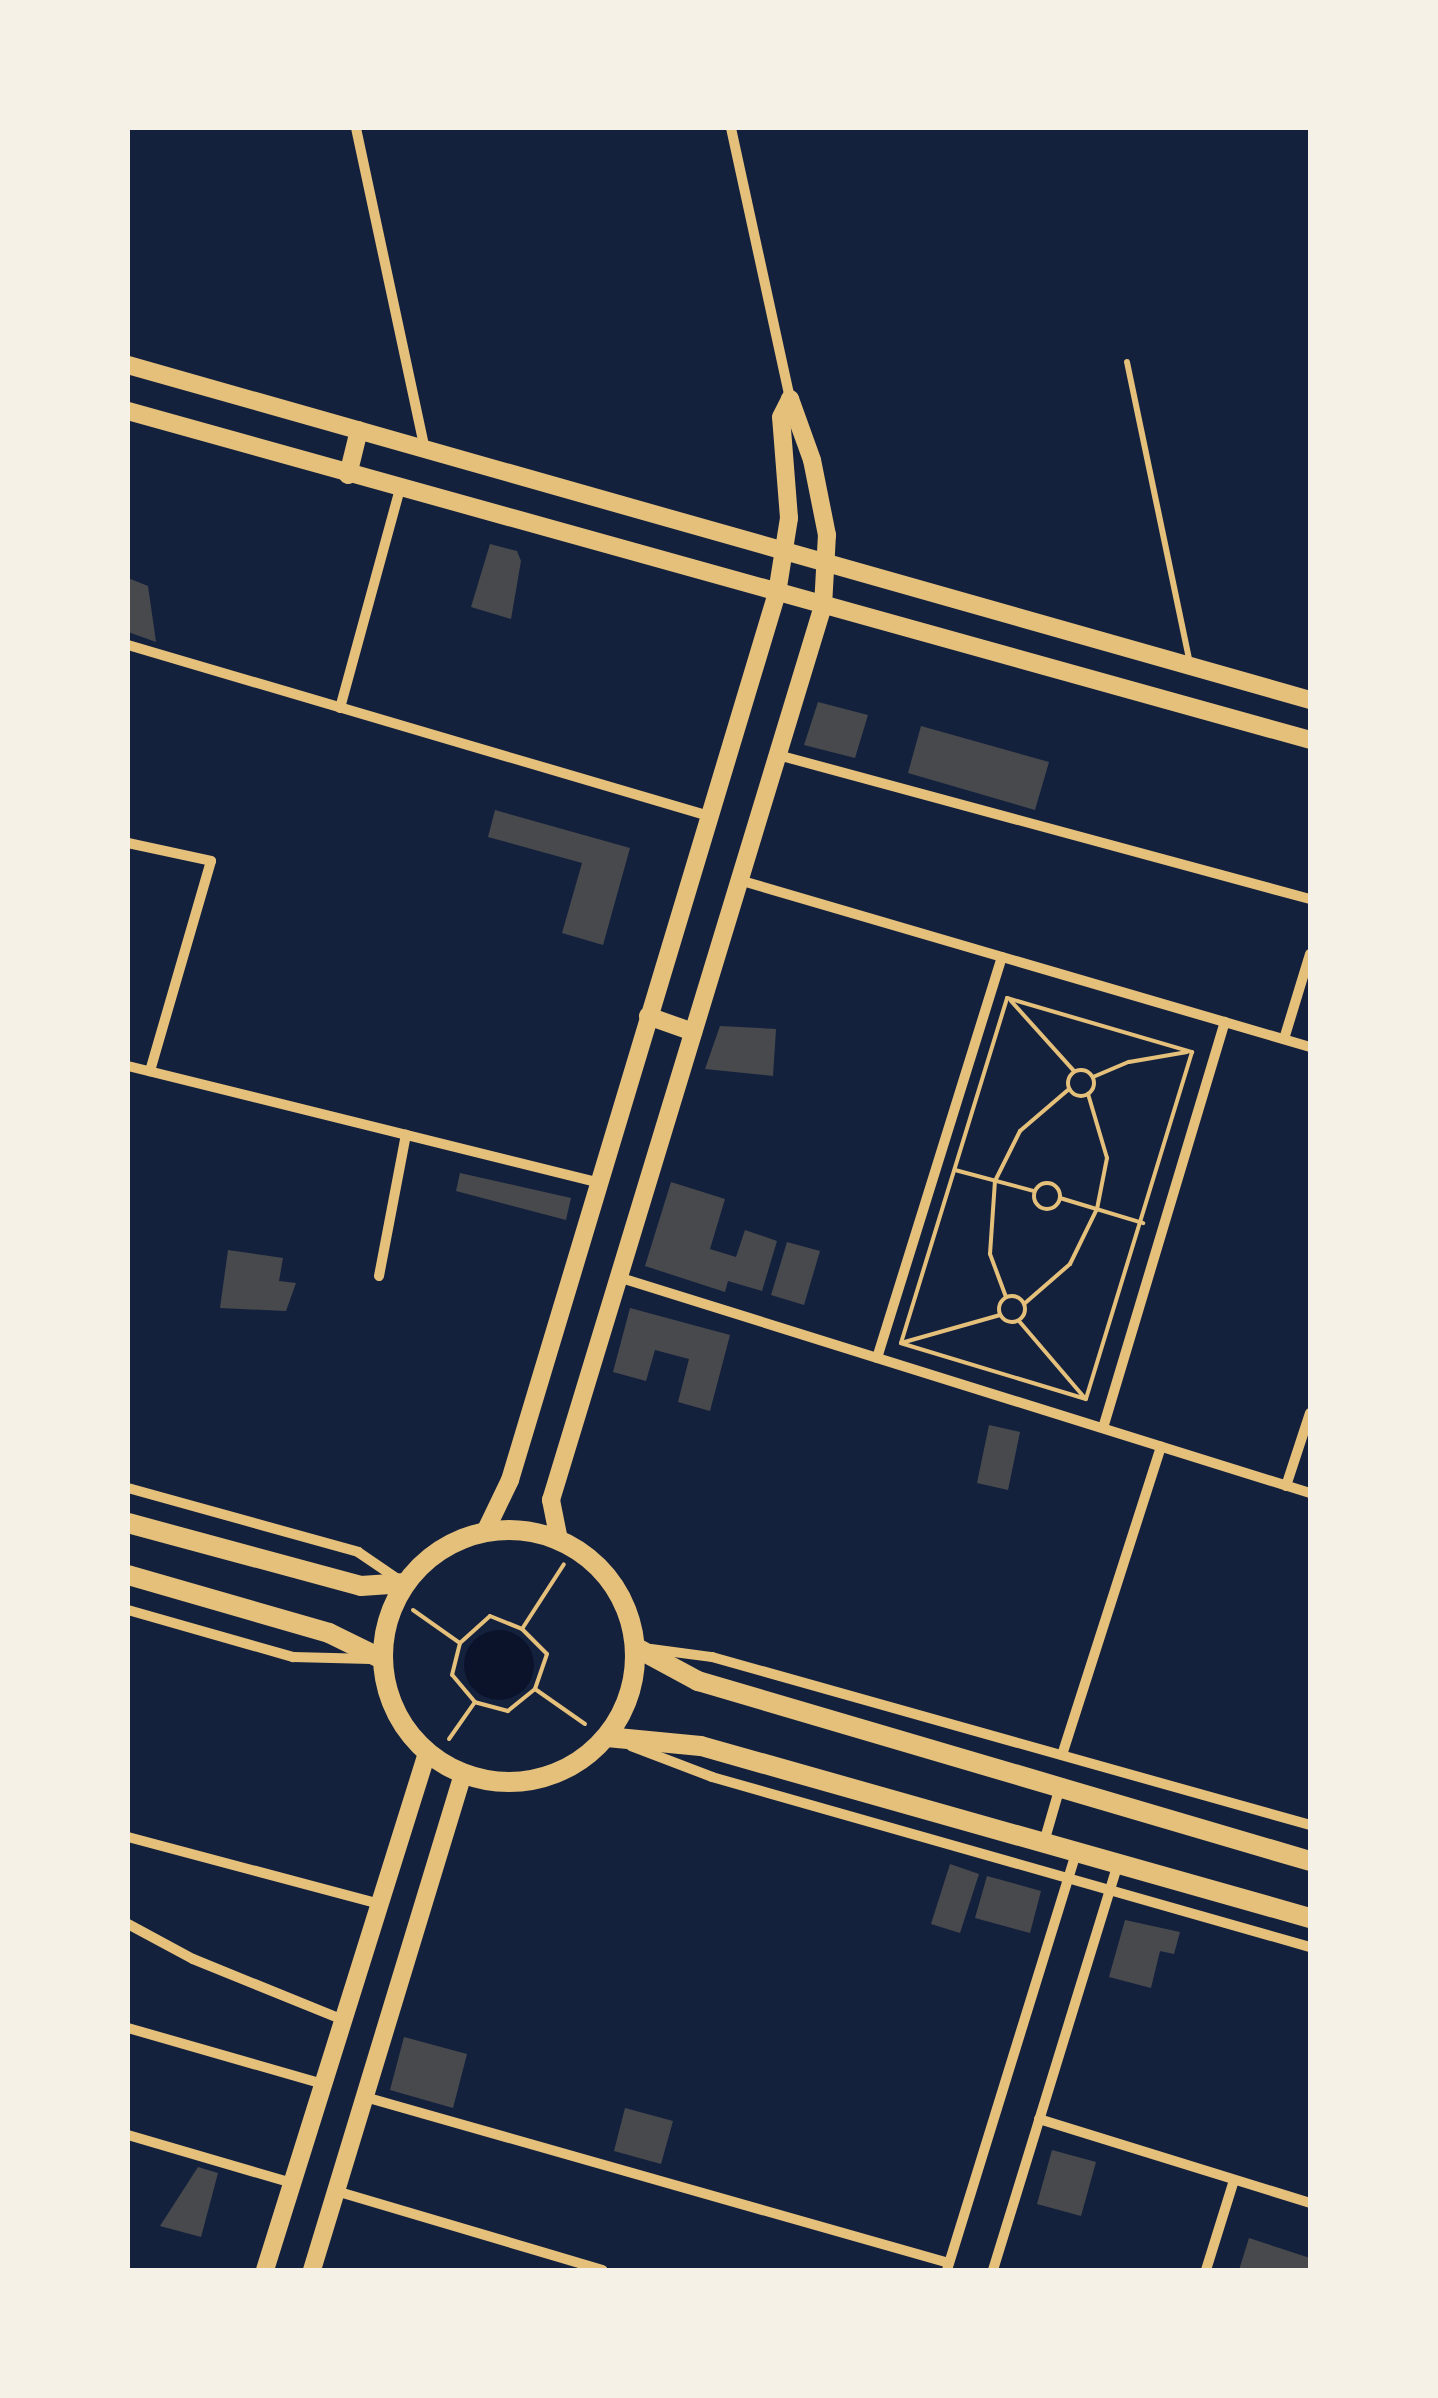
<!DOCTYPE html>
<style>
body{margin:0}
#map{position:relative;width:1438px;height:2398px;overflow:hidden;background:#14213d;font-family:Lato,sans-serif}
div>[style]{position:absolute}
.water>*{inset:0;background:#0b132b}
.round{border-radius:50%}
.building>*{inset:0;background:#48494c}
.path>*{height:4px;margin:-2px;padding:0 2px;transform-origin:2px;border-radius:2px;background:#e5c07b}
.path>.ring{margin:-2px;padding:0;box-sizing:content-box;background:none;border:4px solid #e5c07b;border-radius:50%}
.service>*{height:6px;margin:-3px;padding:0 3px;transform-origin:3px;border-radius:3px;background:#e5c07b}
.minor>*{height:10px;margin:-5px;padding:0 5px;transform-origin:5px;border-radius:5px;background:#e5c07b}
.secondary>*{height:18px;margin:-9px;padding:0 9px;transform-origin:9px;border-radius:9px;background:#e5c07b}
.primary>*{height:20px;margin:-10px;padding:0 10px;transform-origin:10px;border-radius:10px;background:#e5c07b}
.primary>.ring{margin:-10px;padding:0;box-sizing:content-box;background:none;border:20px solid #e5c07b;border-radius:50%}
span{translate:-50% -50%;white-space:nowrap;text-align:center;line-height:1.15;-webkit-text-stroke:9px #f6f1e7;paint-order:stroke}
.frame{position:absolute;inset:0;border:130px solid #f6f1e7;pointer-events:none}
</style>
<div id="map">
<div class="water">
<div class="round" style="left:464px;top:1630px;width:70px;height:70px"></div>
</div>
<div class="building">
<div style="clip-path:polygon(490px 544px,517px 551px,521px 561px,511px 619px,471px 607px)"></div>
<div style="clip-path:polygon(128px 578px,148px 586px,156px 642px,128px 632px)"></div>
<div style="clip-path:polygon(818px 702px,868px 715px,855px 758px,804px 745px)"></div>
<div style="clip-path:polygon(921px 726px,1049px 762px,1035px 810px,908px 773px)"></div>
<div style="clip-path:polygon(495px 810px,630px 848px,603px 945px,562px 933px,582px 863px,488px 837px)"></div>
<div style="clip-path:polygon(720px 1026px,776px 1029px,773px 1076px,705px 1069px)"></div>
<div style="clip-path:polygon(460px 1173px,571px 1198px,566px 1220px,456px 1191px)"></div>
<div style="clip-path:polygon(671px 1182px,725px 1199px,710px 1249px,736px 1257px,745px 1230px,777px 1241px,762px 1291px,728px 1281px,725px 1292px,645px 1266px)"></div>
<div style="clip-path:polygon(787px 1242px,820px 1251px,804px 1305px,771px 1295px)"></div>
<div style="clip-path:polygon(228px 1250px,283px 1258px,279px 1281px,296px 1283px,286px 1311px,220px 1308px)"></div>
<div style="clip-path:polygon(630px 1308px,730px 1335px,710px 1411px,678px 1402px,689px 1359px,655px 1350px,646px 1381px,613px 1372px)"></div>
<div style="clip-path:polygon(989px 1425px,1020px 1432px,1008px 1490px,977px 1483px)"></div>
<div style="clip-path:polygon(950px 1864px,979px 1874px,960px 1933px,931px 1924px)"></div>
<div style="clip-path:polygon(987px 1876px,1041px 1891px,1030px 1933px,975px 1918px)"></div>
<div style="clip-path:polygon(1125px 1920px,1180px 1932px,1174px 1954px,1160px 1951px,1151px 1988px,1109px 1977px)"></div>
<div style="clip-path:polygon(404px 2037px,467px 2054px,453px 2108px,390px 2090px)"></div>
<div style="clip-path:polygon(625px 2108px,673px 2121px,661px 2164px,614px 2151px)"></div>
<div style="clip-path:polygon(1052px 2150px,1096px 2162px,1081px 2216px,1037px 2204px)"></div>
<div style="clip-path:polygon(198px 2167px,218px 2173px,201px 2237px,160px 2226px)"></div>
<div style="clip-path:polygon(1249px 2238px,1310px 2258px,1310px 2270px,1239px 2270px)"></div>
</div>
<div class="path">
<div style="left:1007px;top:998px;width:193px;rotate:16.3deg"></div>
<div style="left:1192px;top:1052px;width:363px;rotate:107deg"></div>
<div style="left:1086px;top:1399px;width:193px;rotate:-163.2deg"></div>
<div style="left:901px;top:1343px;width:361px;rotate:-72.9deg"></div>
<div style="left:1011px;top:1001px;width:94px;rotate:48deg"></div>
<div class="ring" style="left:1068px;top:1070px;width:22px;height:22px"></div>
<div style="left:1093px;top:1077px;width:39px;rotate:-23deg"></div>
<div style="left:1129px;top:1062px;width:59px;rotate:-9.8deg"></div>
<div style="left:955px;top:1170px;width:82px;rotate:14.9deg"></div>
<div class="ring" style="left:1034px;top:1183px;width:22px;height:22px"></div>
<div style="left:1060px;top:1198px;width:87px;rotate:16.8deg"></div>
<div class="ring" style="left:999px;top:1296px;width:22px;height:22px"></div>
<div style="left:1006px;top:1297px;width:46px;rotate:-110.4deg"></div>
<div style="left:990px;top:1254px;width:73px;rotate:-86.1deg"></div>
<div style="left:995px;top:1181px;width:56px;rotate:-63.4deg"></div>
<div style="left:1020px;top:1131px;width:65px;rotate:-40.6deg"></div>
<div style="left:1024px;top:1304px;width:61px;rotate:-41deg"></div>
<div style="left:1070px;top:1264px;width:61px;rotate:-63.9deg"></div>
<div style="left:1097px;top:1209px;width:52px;rotate:-78.9deg"></div>
<div style="left:1107px;top:1158px;width:67px;rotate:-106.5deg"></div>
<div style="left:1019px;top:1321px;width:99px;rotate:49.5deg"></div>
<div style="left:901px;top:1343px;width:103px;rotate:-15.8deg"></div>
<div style="left:413px;top:1610px;width:57px;rotate:35.1deg"></div>
<div style="left:490px;top:1616px;width:35px;rotate:22deg"></div>
<div style="left:522px;top:1629px;width:35px;rotate:45deg"></div>
<div style="left:547px;top:1654px;width:37px;rotate:109deg"></div>
<div style="left:535px;top:1689px;width:35px;rotate:141deg"></div>
<div style="left:508px;top:1711px;width:34px;rotate:-165deg"></div>
<div style="left:475px;top:1702px;width:35px;rotate:-130deg"></div>
<div style="left:452px;top:1675px;width:33px;rotate:-76deg"></div>
<div style="left:460px;top:1643px;width:40px;rotate:-42deg"></div>
<div style="left:522px;top:1629px;width:77px;rotate:-57.1deg"></div>
<div style="left:535px;top:1689px;width:61px;rotate:35deg"></div>
<div style="left:449px;top:1739px;width:45px;rotate:-54.9deg"></div>
</div>
<div class="service">
<div style="left:1127px;top:362px;width:309px;rotate:78.2deg"></div>
</div>
<div class="minor">
<div style="left:356px;top:128px;width:328px;rotate:77.9deg"></div>
<div style="left:731px;top:128px;width:277px;rotate:77.7deg"></div>
<div style="left:128px;top:645px;width:606px;rotate:16.4deg"></div>
<div style="left:340px;top:708px;width:227px;rotate:-74.7deg"></div>
<div style="left:778px;top:755px;width:551px;rotate:15.15deg"></div>
<div style="left:128px;top:843px;width:85px;rotate:12.2deg"></div>
<div style="left:211px;top:861px;width:219px;rotate:106.2deg"></div>
<div style="left:739px;top:880px;width:595px;rotate:16.3deg"></div>
<div style="left:1284px;top:1039px;width:89px;rotate:-73deg"></div>
<div style="left:128px;top:1066px;width:483px;rotate:13.9deg"></div>
<div style="left:379px;top:1276px;width:144px;rotate:-79.2deg"></div>
<div style="left:618px;top:1277px;width:725px;rotate:17.34deg"></div>
<div style="left:877px;top:1358px;width:420px;rotate:-72.7deg"></div>
<div style="left:1103px;top:1428px;width:424px;rotate:-73.3deg"></div>
<div style="left:1286px;top:1486px;width:77px;rotate:-71.8deg"></div>
<div style="left:128px;top:1488px;width:239px;rotate:15.5deg"></div>
<div style="left:358px;top:1552px;width:50px;rotate:34.3deg"></div>
<div style="left:128px;top:1610px;width:172px;rotate:15.9deg"></div>
<div style="left:293px;top:1657px;width:78px;rotate:1.5deg"></div>
<div style="left:651px;top:1649px;width:62px;rotate:7.5deg"></div>
<div style="left:712px;top:1657px;width:621px;rotate:15.69deg"></div>
<div style="left:631px;top:1746px;width:87px;rotate:20.9deg"></div>
<div style="left:712px;top:1777px;width:622px;rotate:15.87deg"></div>
<div style="left:1062px;top:1755px;width:324px;rotate:-72.2deg"></div>
<div style="left:128px;top:1837px;width:261px;rotate:14.9deg"></div>
<div style="left:1044px;top:1842px;width:57px;rotate:-73.8deg"></div>
<div style="left:128px;top:1924px;width:74px;rotate:28.3deg"></div>
<div style="left:193px;top:1959px;width:162px;rotate:22.1deg"></div>
<div style="left:128px;top:2028px;width:203px;rotate:16deg"></div>
<div style="left:365px;top:2097px;width:607px;rotate:15.87deg"></div>
<div style="left:1039px;top:2119px;width:284px;rotate:17.2deg"></div>
<div style="left:128px;top:2135px;width:171px;rotate:16.3deg"></div>
<div style="left:336px;top:2191px;width:278px;rotate:16.5deg"></div>
<div style="left:947px;top:2270px;width:437px;rotate:-72.8deg"></div>
<div style="left:993px;top:2270px;width:426px;rotate:-72.9deg"></div>
<div style="left:1206px;top:2270px;width:94px;rotate:-72.7deg"></div>
</div>
<div class="secondary">
<div style="left:128px;top:365px;width:1229px;rotate:15.82deg"></div>
<div style="left:128px;top:411px;width:1227px;rotate:15.55deg"></div>
<div style="left:348px;top:475px;width:46px;rotate:-76.3deg"></div>
<div style="left:648px;top:1016px;width:48px;rotate:19.6deg"></div>
<div style="left:485px;top:1532px;width:58px;rotate:-64.3deg"></div>
<div style="left:510px;top:1480px;width:926px;rotate:-73.25deg"></div>
<div style="left:777px;top:593px;width:76px;rotate:-80.9deg"></div>
<div style="left:789px;top:518px;width:101px;rotate:-94.5deg"></div>
<div style="left:781px;top:417px;width:20px;rotate:-63deg"></div>
<div style="left:559px;top:1540px;width:41px;rotate:-101.3deg"></div>
<div style="left:551px;top:1500px;width:934px;rotate:-73.08deg"></div>
<div style="left:823px;top:606px;width:71px;rotate:-86.8deg"></div>
<div style="left:827px;top:535px;width:76px;rotate:-101.3deg"></div>
<div style="left:812px;top:460px;width:65px;rotate:-109.8deg"></div>
<div style="left:265px;top:2270px;width:542px;rotate:-72.6deg"></div>
<div style="left:312px;top:2270px;width:518px;rotate:-73.07deg"></div>
</div>
<div class="primary">
<div style="left:128px;top:1523px;width:241px;rotate:15.1deg"></div>
<div style="left:361px;top:1586px;width:44px;rotate:-3.9deg"></div>
<div class="ring" style="left:383px;top:1530px;width:232px;height:232px"></div>
<div style="left:128px;top:1575px;width:209px;rotate:16.1deg"></div>
<div style="left:329px;top:1633px;width:59px;rotate:26.1deg"></div>
<div style="left:635px;top:1647px;width:72px;rotate:28.4deg"></div>
<div style="left:698px;top:1681px;width:638px;rotate:16.39deg"></div>
<div style="left:607px;top:1737px;width:94px;rotate:5.5deg"></div>
<div style="left:701px;top:1746px;width:633px;rotate:15.77deg"></div>
</div>
<div class="frame"></div>
</div>
